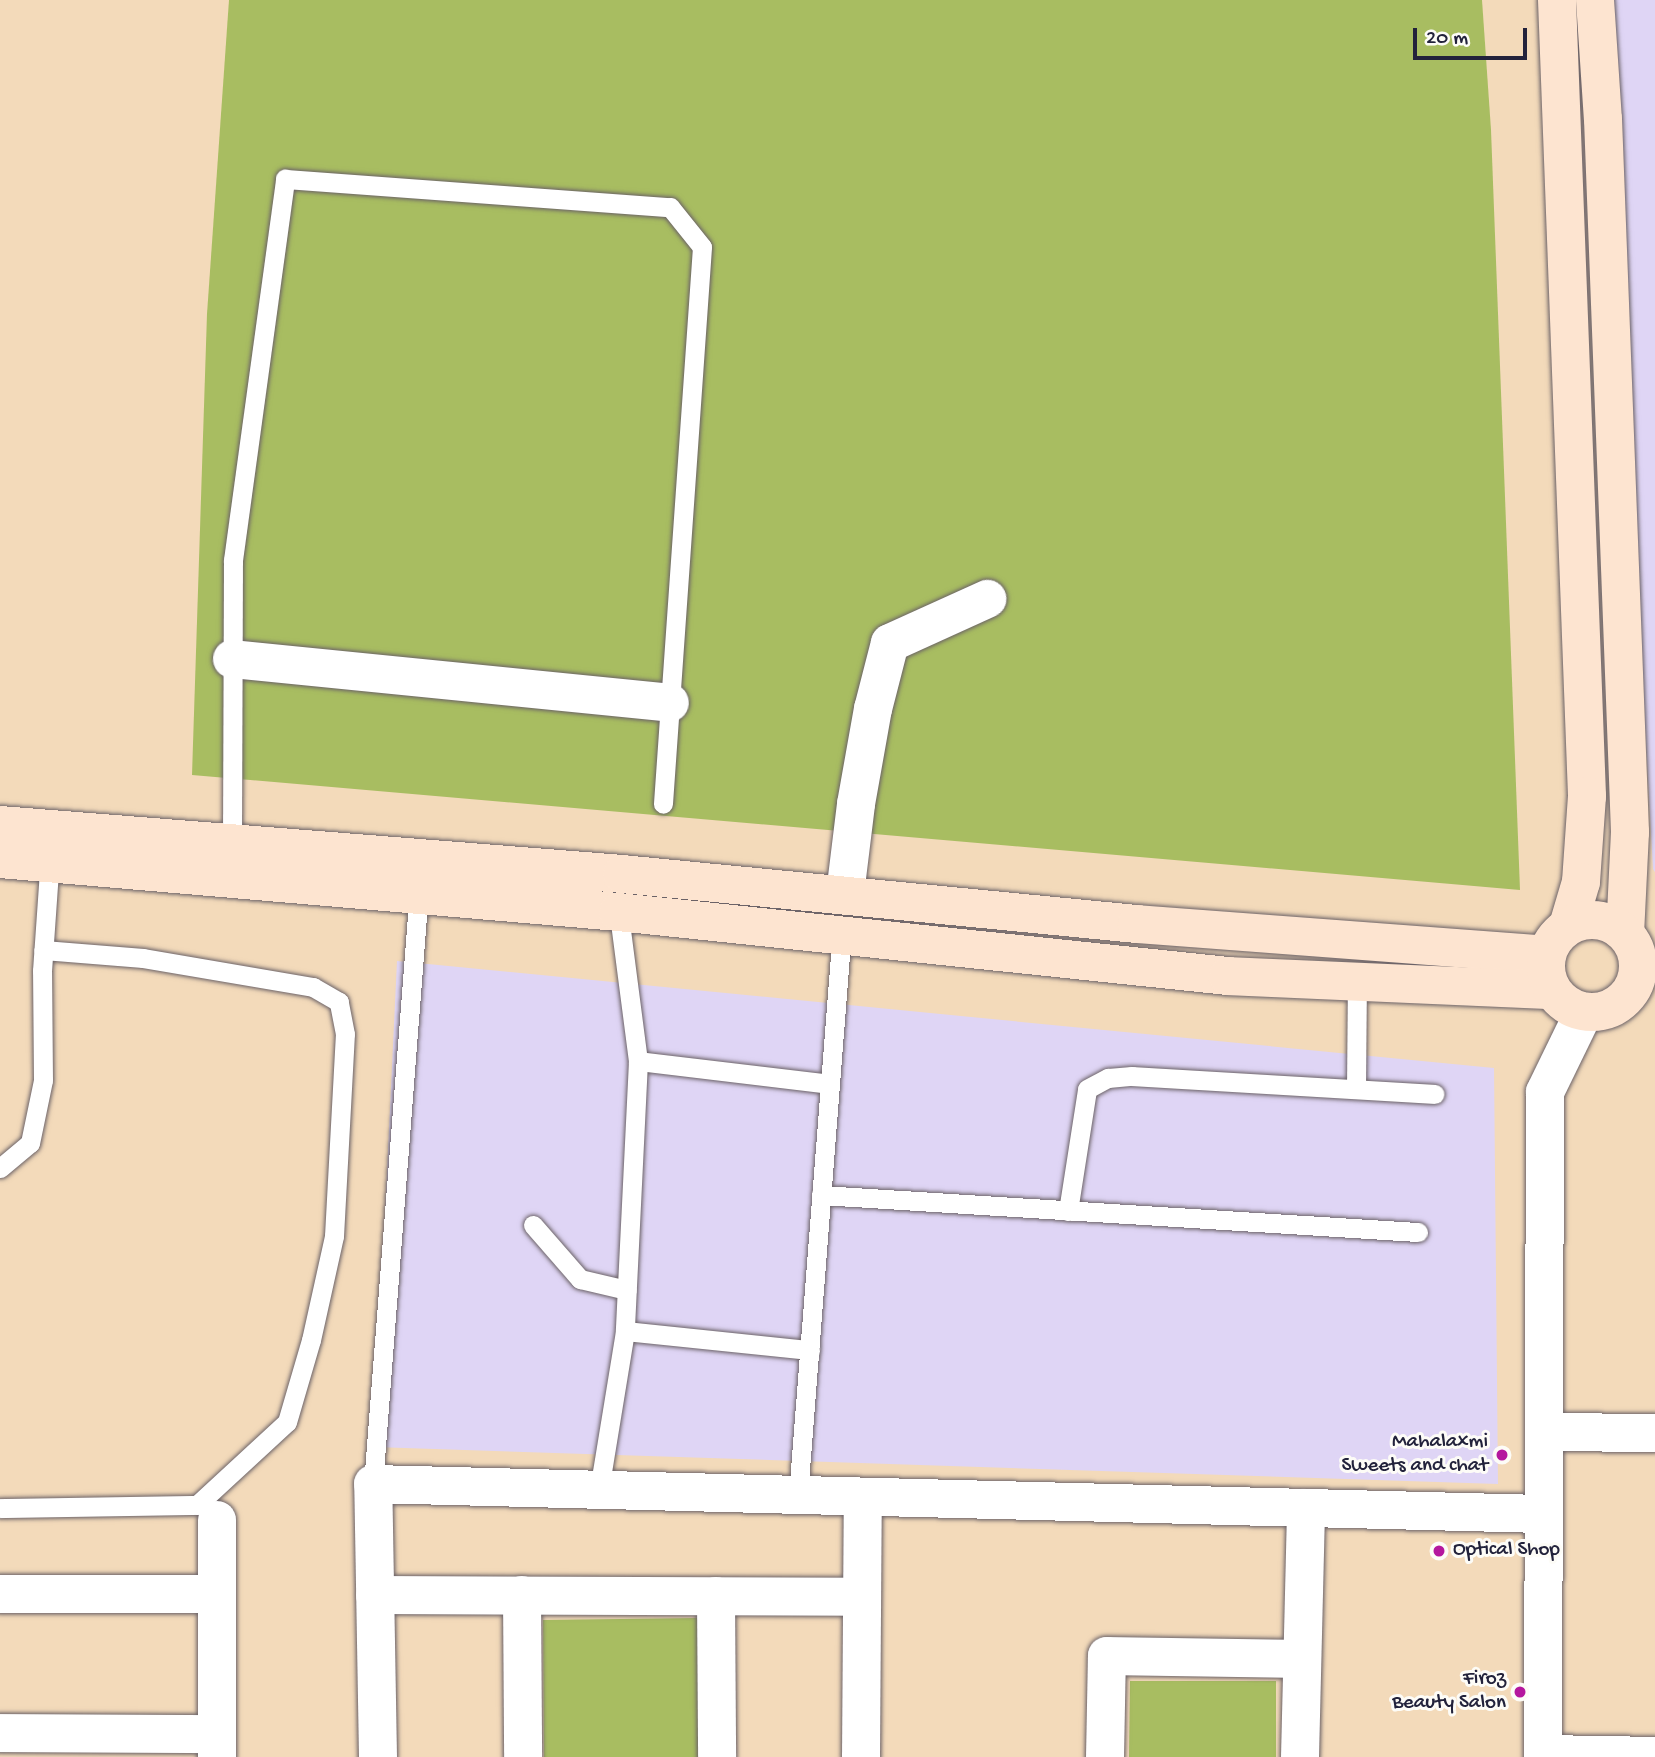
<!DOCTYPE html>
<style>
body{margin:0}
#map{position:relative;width:1655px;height:1757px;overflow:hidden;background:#f3daba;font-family:"Gochi Hand",sans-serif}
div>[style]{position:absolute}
.built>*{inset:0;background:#dfd5f5}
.green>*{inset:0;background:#a8bd61}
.roads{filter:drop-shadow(0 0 2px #6b6267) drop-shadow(0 0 2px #6b6267)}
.lane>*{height:19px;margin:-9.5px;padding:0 9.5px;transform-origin:9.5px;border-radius:9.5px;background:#fff}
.street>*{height:38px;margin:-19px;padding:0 19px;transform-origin:19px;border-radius:19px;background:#fff}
.secondary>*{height:38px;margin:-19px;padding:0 19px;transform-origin:19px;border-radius:19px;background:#fde4d0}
.secondary>.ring{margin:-19px;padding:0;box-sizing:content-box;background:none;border:38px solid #fde4d0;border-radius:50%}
.dots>*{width:19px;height:19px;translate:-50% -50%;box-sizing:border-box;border:4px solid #fdfcf7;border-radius:50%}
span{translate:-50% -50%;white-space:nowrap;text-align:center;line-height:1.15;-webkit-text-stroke:6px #fdfcf7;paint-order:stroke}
.poi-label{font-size:21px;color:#22223b}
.right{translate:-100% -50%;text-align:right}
.left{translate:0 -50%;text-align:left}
.scale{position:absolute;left:1413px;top:28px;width:114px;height:32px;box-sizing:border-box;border:4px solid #22223b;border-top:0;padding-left:9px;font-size:21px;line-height:24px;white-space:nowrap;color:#22223b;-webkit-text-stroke:5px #fdfcf7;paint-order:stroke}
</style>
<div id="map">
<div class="built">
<div style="clip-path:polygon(1605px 0,1655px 0,1655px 872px,1653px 869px)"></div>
<div style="clip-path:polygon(397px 961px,1494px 1068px,1498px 1484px,374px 1447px)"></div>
</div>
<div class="green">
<div style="clip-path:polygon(229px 0,1482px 0,1491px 130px,1520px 890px,192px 775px,207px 314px)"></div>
<div style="clip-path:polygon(698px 1618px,699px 1757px,544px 1757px,543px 1620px)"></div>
<div style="clip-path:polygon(1130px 1681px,1276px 1681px,1276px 1757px,1129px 1757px)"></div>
</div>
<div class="roads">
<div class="lane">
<div style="left:232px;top:843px;width:283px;rotate:-89.8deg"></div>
<div style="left:233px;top:560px;width:385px;rotate:-82.2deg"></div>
<div style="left:285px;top:179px;width:386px;rotate:4.2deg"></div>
<div style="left:670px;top:207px;width:51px;rotate:51.3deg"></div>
<div style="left:702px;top:247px;width:558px;rotate:94.01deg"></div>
<div style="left:618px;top:907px;width:155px;rotate:82.6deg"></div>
<div style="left:638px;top:1061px;width:270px;rotate:92.8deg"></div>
<div style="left:625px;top:1331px;width:186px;rotate:5.9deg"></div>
<div style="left:638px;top:1061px;width:193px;rotate:6.8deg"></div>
<div style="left:1356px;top:1089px;width:108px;rotate:-89.5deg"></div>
<div style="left:0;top:1168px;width:39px;rotate:-40deg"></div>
<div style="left:30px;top:1143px;width:64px;rotate:-78.3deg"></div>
<div style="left:43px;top:1080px;width:109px;rotate:-90.5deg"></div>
<div style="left:42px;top:971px;width:113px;rotate:-86deg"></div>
<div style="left:821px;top:1195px;width:598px;rotate:3.55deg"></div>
<div style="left:1068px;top:1211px;width:123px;rotate:-81.1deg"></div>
<div style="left:1087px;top:1089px;width:24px;rotate:-28deg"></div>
<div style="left:1108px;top:1078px;width:24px;rotate:-5deg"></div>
<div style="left:1132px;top:1076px;width:303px;rotate:3.4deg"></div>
<div style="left:533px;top:1225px;width:72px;rotate:49deg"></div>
<div style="left:580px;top:1279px;width:48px;rotate:13.2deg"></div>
<div style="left:373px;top:1484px;width:596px;rotate:-85.57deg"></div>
<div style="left:599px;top:1490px;width:161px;rotate:-80.7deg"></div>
<div style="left:798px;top:1495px;width:567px;rotate:-85.55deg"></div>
<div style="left:0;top:1508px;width:197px;rotate:-0.9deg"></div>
<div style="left:197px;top:1505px;width:122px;rotate:-42.7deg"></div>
<div style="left:287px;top:1422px;width:85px;rotate:-73.7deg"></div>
<div style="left:311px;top:1340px;width:107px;rotate:-77.5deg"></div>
<div style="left:334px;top:1236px;width:202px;rotate:-86.9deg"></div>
<div style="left:345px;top:1034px;width:33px;rotate:-101deg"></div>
<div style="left:339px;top:1002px;width:30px;rotate:-150deg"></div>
<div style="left:313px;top:987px;width:172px;rotate:-170.3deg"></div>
<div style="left:143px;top:958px;width:100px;rotate:-175.4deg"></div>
</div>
<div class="street">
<div style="left:232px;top:659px;width:440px;rotate:5.7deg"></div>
<div style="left:845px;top:894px;width:91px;rotate:-83deg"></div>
<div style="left:856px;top:804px;width:97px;rotate:-79.9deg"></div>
<div style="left:873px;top:709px;width:68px;rotate:-75.6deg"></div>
<div style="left:890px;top:643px;width:107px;rotate:-24.4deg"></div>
<div style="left:1544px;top:1432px;width:111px;rotate:0.5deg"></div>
<div style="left:217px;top:1520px;width:237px;rotate:90deg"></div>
<div style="left:0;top:1594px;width:216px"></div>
<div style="left:375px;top:1595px;width:487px;rotate:0.2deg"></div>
<div style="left:522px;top:1595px;width:162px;rotate:89.6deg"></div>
<div style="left:716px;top:1596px;width:161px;rotate:89.6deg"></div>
<div style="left:0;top:1733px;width:217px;rotate:0.3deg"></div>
<div style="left:1543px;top:1754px;width:112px;rotate:1deg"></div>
<div style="left:378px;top:1757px;width:273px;rotate:-91deg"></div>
<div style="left:373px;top:1484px;width:1171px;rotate:1.47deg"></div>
<div style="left:861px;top:1757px;width:260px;rotate:-89.6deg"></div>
<div style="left:1105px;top:1757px;width:101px;rotate:-88.9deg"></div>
<div style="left:1107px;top:1656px;width:195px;rotate:0.9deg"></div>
<div style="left:1300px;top:1757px;width:249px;rotate:-88.6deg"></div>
<div style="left:1543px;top:1757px;width:665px;rotate:-89.83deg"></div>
<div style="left:1545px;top:1092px;width:89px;rotate:-64deg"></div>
</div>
<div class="secondary">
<div style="left:1557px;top:0;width:797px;rotate:87.84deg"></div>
<div style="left:1587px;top:796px;width:86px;rotate:94deg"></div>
<div style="left:1581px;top:882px;width:46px;rotate:106.5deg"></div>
<div style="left:1595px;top:0;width:119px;rotate:86.2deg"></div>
<div style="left:1603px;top:119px;width:714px;rotate:87.83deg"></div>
<div style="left:1630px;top:832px;width:101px;rotate:92.8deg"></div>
<div style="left:0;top:825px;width:624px;rotate:4.5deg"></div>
<div style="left:622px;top:874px;width:517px;rotate:5.55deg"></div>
<div style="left:1137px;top:924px;width:411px;rotate:4.3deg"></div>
<div style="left:0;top:859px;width:620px;rotate:4.9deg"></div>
<div style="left:618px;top:912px;width:613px;rotate:5.99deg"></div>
<div style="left:1228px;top:976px;width:324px;rotate:2.5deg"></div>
<div class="ring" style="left:1546px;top:920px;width:54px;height:54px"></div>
</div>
</div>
<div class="dots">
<div style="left:1502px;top:1455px;background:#b5179e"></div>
<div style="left:1439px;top:1551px;background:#b5179e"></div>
<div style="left:1520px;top:1692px;background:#b5179e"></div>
</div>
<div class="poi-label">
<span class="right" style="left:1488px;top:1455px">Mahalaxmi<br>Sweets and chat</span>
<span class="left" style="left:1453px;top:1551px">Optical Shop</span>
<span class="right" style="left:1506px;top:1692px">Firoz<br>Beauty Salon</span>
</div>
<div class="scale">20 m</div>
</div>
